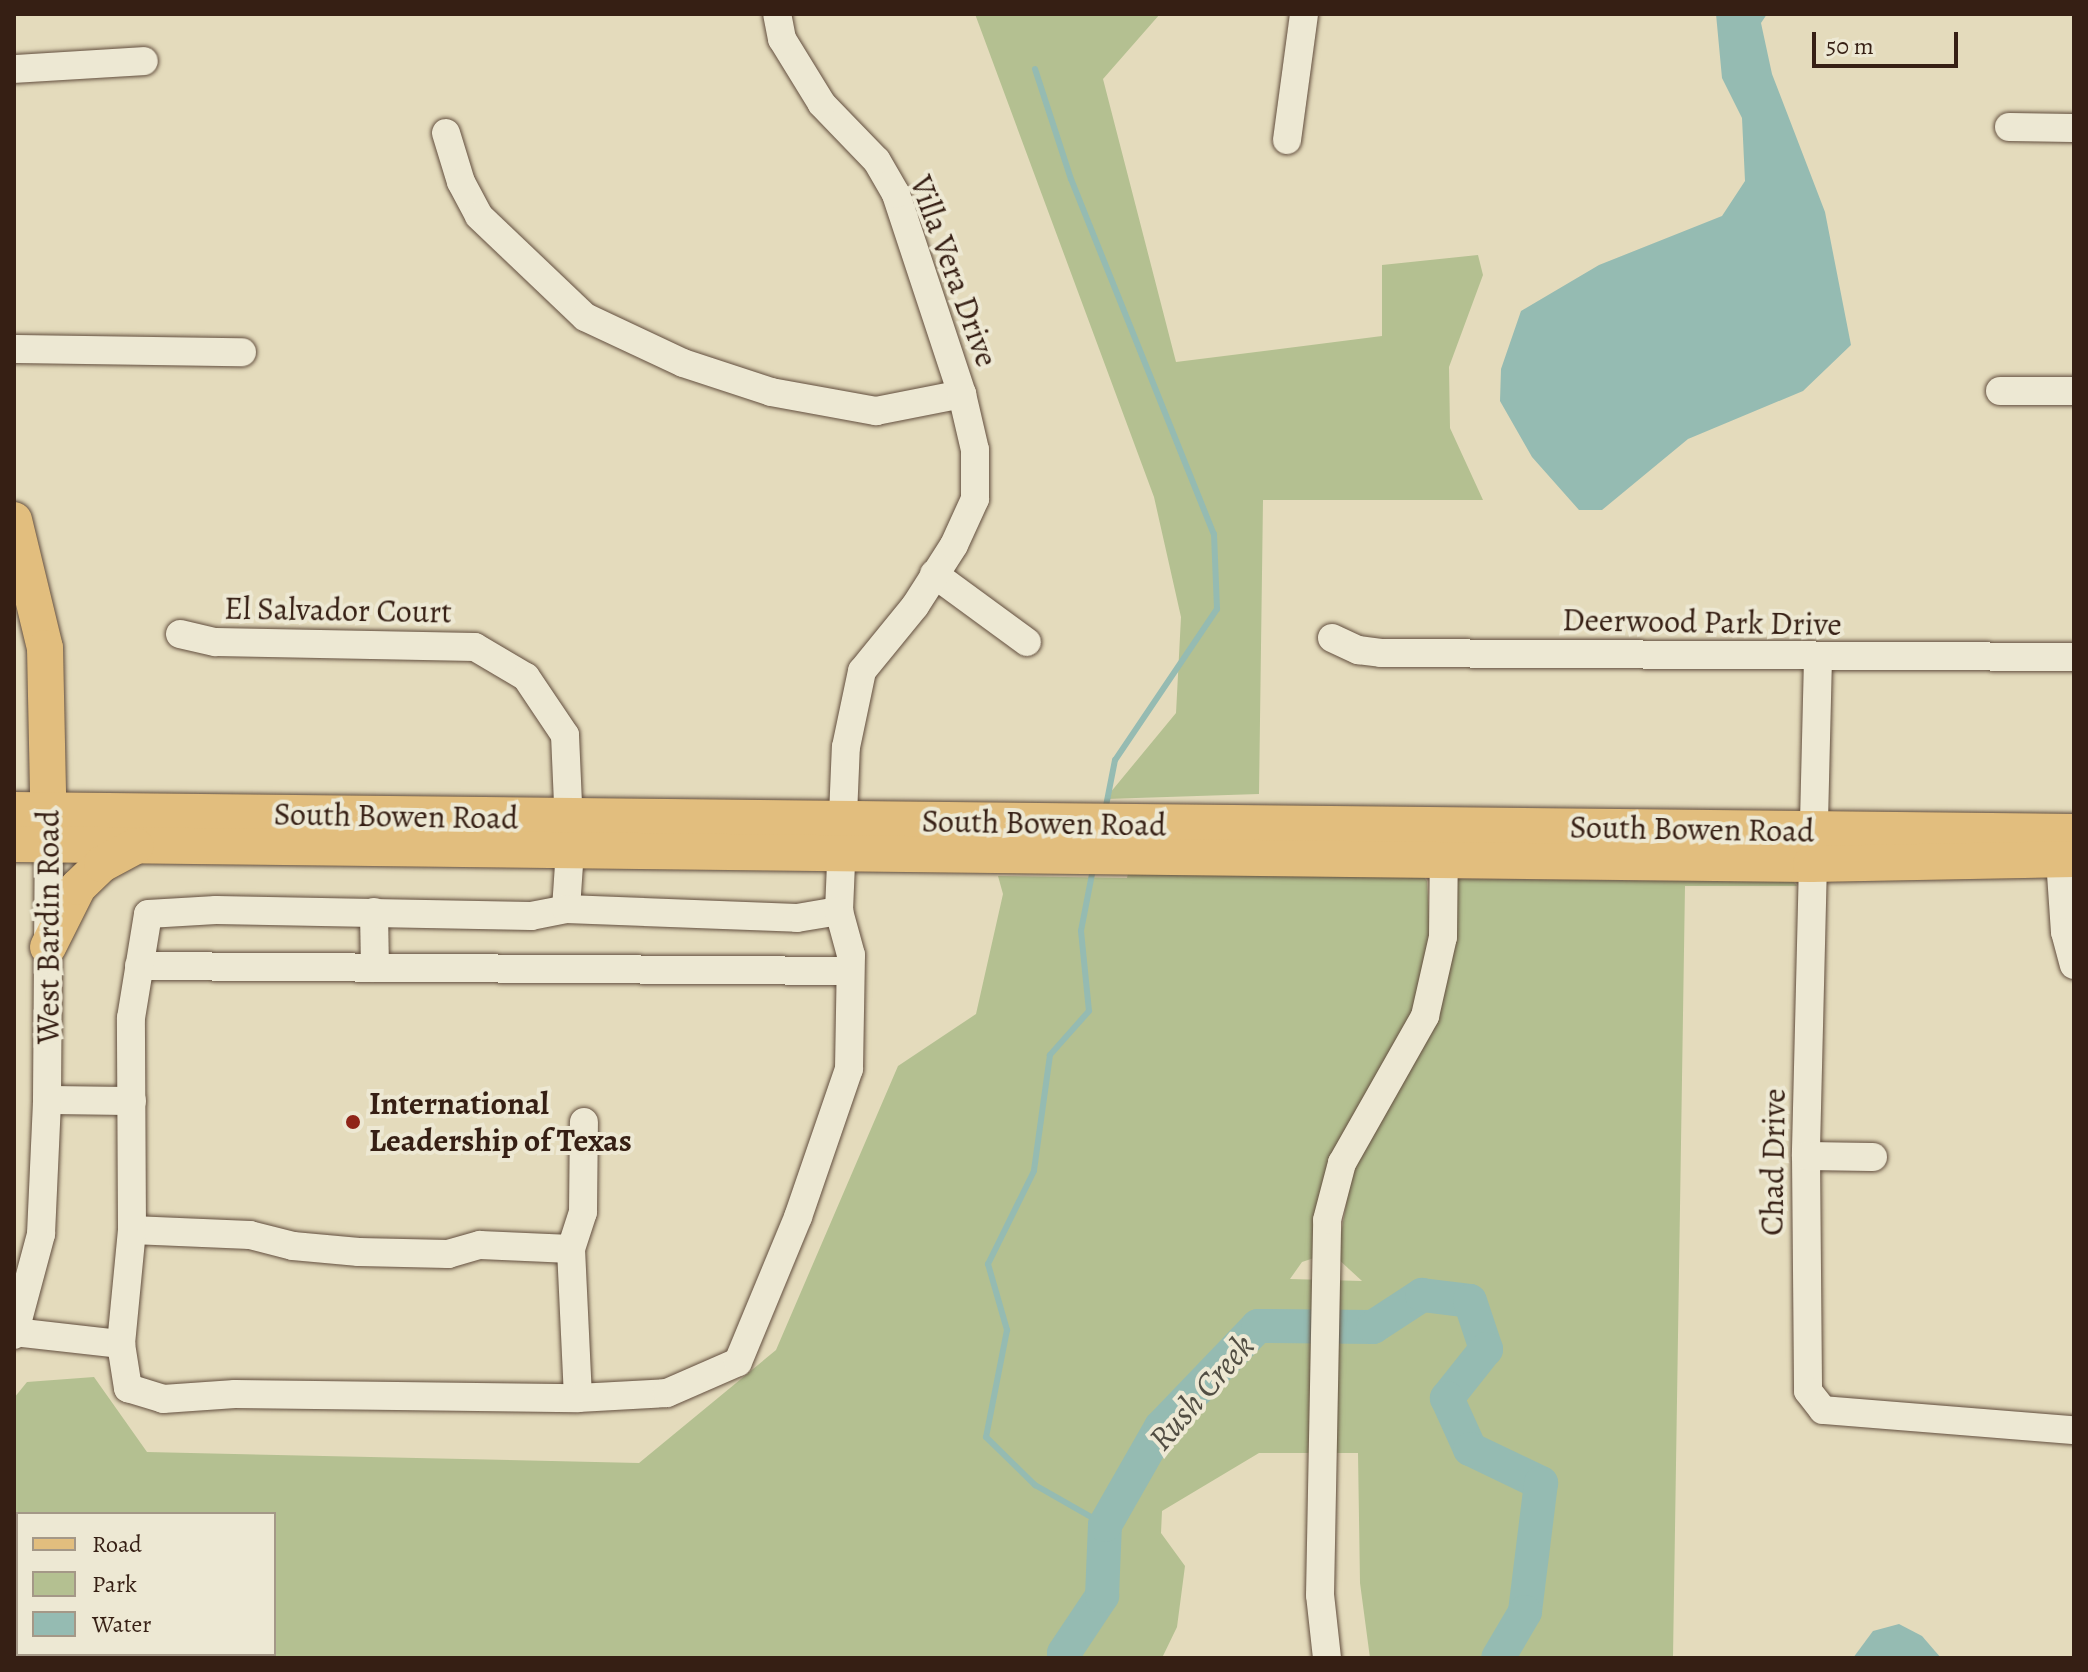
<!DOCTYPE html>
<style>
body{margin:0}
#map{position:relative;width:2088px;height:1672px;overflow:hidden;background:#e4dbbc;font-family:Alegreya,serif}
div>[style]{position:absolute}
.green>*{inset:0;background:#b4c091}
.water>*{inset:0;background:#95bbb2}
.stream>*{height:6px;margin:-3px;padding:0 3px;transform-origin:3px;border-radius:3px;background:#95bbb2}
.river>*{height:34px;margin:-17px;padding:0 17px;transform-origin:17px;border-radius:17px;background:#95bbb2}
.roads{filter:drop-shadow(0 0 2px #624e3e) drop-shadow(0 0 2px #624e3e)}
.minor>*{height:28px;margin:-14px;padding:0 14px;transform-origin:14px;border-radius:14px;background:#ede8d3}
.major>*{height:36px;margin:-18px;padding:0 18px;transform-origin:18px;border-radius:18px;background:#e2be7e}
.dots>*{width:22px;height:22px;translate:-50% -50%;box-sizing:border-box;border:4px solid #ede8d3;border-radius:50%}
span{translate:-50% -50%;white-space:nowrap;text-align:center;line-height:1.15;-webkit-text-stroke:8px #ede8d3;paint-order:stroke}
.street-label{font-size:32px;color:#361f14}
.poi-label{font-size:32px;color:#361f14;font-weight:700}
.left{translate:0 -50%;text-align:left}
.water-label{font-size:34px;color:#524e43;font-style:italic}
.frame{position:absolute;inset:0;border:16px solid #361f14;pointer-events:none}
.legend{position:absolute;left:16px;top:1512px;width:260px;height:144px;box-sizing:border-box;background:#ede8d3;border:2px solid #a49887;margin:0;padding:10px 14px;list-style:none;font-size:24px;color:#361f14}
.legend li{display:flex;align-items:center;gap:16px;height:40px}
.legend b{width:40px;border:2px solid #a49887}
.scale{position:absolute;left:1812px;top:32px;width:146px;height:36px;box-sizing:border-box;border:4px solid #361f14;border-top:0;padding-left:10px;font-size:24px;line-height:28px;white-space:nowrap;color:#361f14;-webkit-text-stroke:6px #ede8d3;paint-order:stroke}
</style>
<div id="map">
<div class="green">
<div style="clip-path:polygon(975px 14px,1160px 14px,1103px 79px,1176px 362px,1382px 336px,1382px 265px,1478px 255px,1483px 275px,1449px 367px,1450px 428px,1483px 500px,1263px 500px,1259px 794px,1105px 799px,1176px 713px,1181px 617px,1154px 497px)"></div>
<div style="clip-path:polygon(evenodd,1128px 873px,1422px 875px,1427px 881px,1430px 935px,1417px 1008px,1314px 1258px,1302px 1262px,1290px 1279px,1362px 1281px,1337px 1258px,1352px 1170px,1432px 1029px,1457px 879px,1794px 882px,1797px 886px,1685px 886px,1673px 1658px,1370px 1658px,1360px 1583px,1358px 1453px,1259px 1453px,1162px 1511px,1161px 1533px,1185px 1566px,1177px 1627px,1162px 1658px,14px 1658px,14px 1398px,27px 1382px,94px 1377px,147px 1452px,639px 1463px,776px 1350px,898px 1066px,976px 1014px,1003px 894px,998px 876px,1127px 878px,1128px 873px,18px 1514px,274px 1514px,274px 1654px,18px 1654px,18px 1514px)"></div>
</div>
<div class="water">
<div style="clip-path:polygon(1716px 14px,1767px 14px,1761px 23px,1772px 74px,1825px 212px,1851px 345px,1803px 391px,1688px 439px,1602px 510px,1579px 510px,1532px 457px,1500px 401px,1501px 369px,1521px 311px,1599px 265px,1722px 216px,1745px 181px,1742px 118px,1722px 78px)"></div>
<div style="clip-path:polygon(1899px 1624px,1922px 1636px,1941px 1658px,1853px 1658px,1873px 1631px)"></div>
</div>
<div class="stream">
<div style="left:1035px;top:69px;width:116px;rotate:71.9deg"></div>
<div style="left:1071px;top:179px;width:383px;rotate:68.1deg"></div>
<div style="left:1214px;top:534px;width:75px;rotate:87.7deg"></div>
<div style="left:1217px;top:609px;width:182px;rotate:124deg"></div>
<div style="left:1115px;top:760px;width:52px;rotate:101.1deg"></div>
<div style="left:1093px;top:869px;width:63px;rotate:101deg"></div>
<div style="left:1081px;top:931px;width:80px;rotate:84.3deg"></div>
<div style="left:1089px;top:1011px;width:59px;rotate:131.6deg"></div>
<div style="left:1050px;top:1055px;width:117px;rotate:97.9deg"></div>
<div style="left:1034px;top:1171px;width:104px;rotate:116.3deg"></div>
<div style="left:988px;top:1264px;width:69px;rotate:73.9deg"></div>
<div style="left:1007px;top:1330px;width:109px;rotate:101.1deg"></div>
<div style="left:986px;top:1437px;width:69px;rotate:44.4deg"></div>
<div style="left:1035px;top:1485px;width:81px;rotate:29.7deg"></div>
</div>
<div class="river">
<div style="left:14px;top:1615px;width:6px;rotate:45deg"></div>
<div style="left:54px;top:1654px;width:6px;rotate:39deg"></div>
<div style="left:1066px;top:1658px;width:5px;rotate:-112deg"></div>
<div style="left:1064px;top:1653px;width:69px;rotate:-56.3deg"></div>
<div style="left:1102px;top:1596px;width:71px;rotate:-87.6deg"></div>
<div style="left:1105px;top:1525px;width:113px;rotate:-60.3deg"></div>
<div style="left:1161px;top:1427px;width:140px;rotate:-46.2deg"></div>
<div style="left:1258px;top:1326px;width:115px;rotate:0.5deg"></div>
<div style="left:1373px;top:1327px;width:59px;rotate:-33.1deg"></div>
<div style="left:1422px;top:1295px;width:48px;rotate:7.1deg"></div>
<div style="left:1470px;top:1301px;width:51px;rotate:71.6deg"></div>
<div style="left:1486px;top:1349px;width:63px;rotate:128.5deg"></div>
<div style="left:1447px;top:1398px;width:56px;rotate:65.7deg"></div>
<div style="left:1470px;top:1449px;width:79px;rotate:25.6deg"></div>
<div style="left:1541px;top:1483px;width:130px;rotate:97.1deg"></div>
<div style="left:1525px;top:1612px;width:53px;rotate:120.4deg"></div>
</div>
<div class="roads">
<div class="minor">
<div style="left:14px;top:69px;width:130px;rotate:-3.5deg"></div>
<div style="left:2009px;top:127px;width:65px;rotate:0.9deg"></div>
<div style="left:446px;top:133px;width:51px;rotate:73deg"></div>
<div style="left:461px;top:182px;width:38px;rotate:62deg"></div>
<div style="left:479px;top:216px;width:146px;rotate:43.6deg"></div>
<div style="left:585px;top:317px;width:108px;rotate:25.1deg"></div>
<div style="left:683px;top:363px;width:93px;rotate:18.2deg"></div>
<div style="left:771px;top:392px;width:107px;rotate:10.3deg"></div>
<div style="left:876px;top:411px;width:88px;rotate:-11.2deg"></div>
<div style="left:1287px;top:140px;width:127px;rotate:-82.3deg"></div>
<div style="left:14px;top:349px;width:228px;rotate:0.8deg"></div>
<div style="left:2000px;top:391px;width:74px"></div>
<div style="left:934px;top:574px;width:115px;rotate:36.2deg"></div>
<div style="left:180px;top:634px;width:37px;rotate:13deg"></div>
<div style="left:216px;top:642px;width:259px;rotate:1.1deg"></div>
<div style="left:475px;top:647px;width:59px;rotate:30.5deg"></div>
<div style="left:526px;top:677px;width:70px;rotate:56.1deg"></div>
<div style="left:565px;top:735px;width:115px;rotate:87.5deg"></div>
<div style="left:570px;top:850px;width:59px;rotate:93.9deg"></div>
<div style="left:1332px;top:638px;width:29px;rotate:25deg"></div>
<div style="left:1358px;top:650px;width:23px;rotate:7deg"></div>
<div style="left:1381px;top:653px;width:693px;rotate:0.33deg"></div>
<div style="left:1818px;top:658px;width:498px;rotate:91.4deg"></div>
<div style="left:1806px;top:1156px;width:235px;rotate:89.5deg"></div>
<div style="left:1808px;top:1391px;width:24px;rotate:52deg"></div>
<div style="left:1823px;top:1410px;width:252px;rotate:4.6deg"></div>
<div style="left:2060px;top:859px;width:73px;rotate:86.1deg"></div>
<div style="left:2065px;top:932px;width:34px;rotate:75deg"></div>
<div style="left:374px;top:912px;width:56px;rotate:89deg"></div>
<div style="left:139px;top:966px;width:711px;rotate:0.4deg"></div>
<div style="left:47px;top:1100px;width:85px;rotate:0.7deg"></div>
<div style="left:1806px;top:1156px;width:67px;rotate:0.9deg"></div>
<div style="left:132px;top:1230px;width:118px;rotate:2.4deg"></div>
<div style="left:250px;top:1235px;width:44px;rotate:14.3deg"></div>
<div style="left:293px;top:1246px;width:66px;rotate:5.2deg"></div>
<div style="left:359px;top:1252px;width:89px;rotate:1.3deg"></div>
<div style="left:448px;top:1254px;width:33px;rotate:-16deg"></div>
<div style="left:480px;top:1245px;width:91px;rotate:2.5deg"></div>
<div style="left:571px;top:1249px;width:39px;rotate:-72deg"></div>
<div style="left:583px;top:1212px;width:90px;rotate:-89.4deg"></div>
<div style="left:571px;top:1249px;width:149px;rotate:87.3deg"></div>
<div style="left:14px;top:1332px;width:108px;rotate:6.4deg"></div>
<div style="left:121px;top:1344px;width:115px;rotate:-84.5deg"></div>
<div style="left:132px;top:1230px;width:212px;rotate:-90.3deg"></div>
<div style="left:131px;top:1018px;width:105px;rotate:-80.7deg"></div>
<div style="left:148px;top:914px;width:68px;rotate:-3.4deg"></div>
<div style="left:216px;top:910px;width:315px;rotate:1.1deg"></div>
<div style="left:531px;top:916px;width:36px;rotate:-11deg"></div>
<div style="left:566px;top:909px;width:231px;rotate:2.2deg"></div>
<div style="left:797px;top:918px;width:43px;rotate:-9.5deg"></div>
<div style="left:839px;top:911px;width:164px;rotate:-87.6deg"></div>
<div style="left:846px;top:747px;width:78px;rotate:-78.1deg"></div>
<div style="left:862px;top:671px;width:84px;rotate:-50.8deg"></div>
<div style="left:915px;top:606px;width:72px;rotate:-57.4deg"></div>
<div style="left:954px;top:545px;width:51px;rotate:-65.5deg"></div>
<div style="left:975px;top:499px;width:49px;rotate:-90deg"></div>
<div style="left:975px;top:450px;width:57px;rotate:-103.1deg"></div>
<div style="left:962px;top:394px;width:211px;rotate:-108.3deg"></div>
<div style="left:896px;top:194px;width:39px;rotate:-120deg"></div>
<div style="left:876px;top:160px;width:78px;rotate:-134deg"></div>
<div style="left:822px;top:104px;width:76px;rotate:-121.6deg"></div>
<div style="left:782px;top:39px;width:25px;rotate:-101deg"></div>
<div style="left:14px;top:1335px;width:105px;rotate:-75deg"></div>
<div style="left:41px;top:1234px;width:134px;rotate:-87.4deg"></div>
<div style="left:47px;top:1100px;width:256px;rotate:-89.6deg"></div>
<div style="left:121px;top:1344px;width:45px;rotate:81deg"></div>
<div style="left:128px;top:1388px;width:37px;rotate:17deg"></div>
<div style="left:163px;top:1399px;width:72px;rotate:-4deg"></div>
<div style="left:235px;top:1394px;width:343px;rotate:0.7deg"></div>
<div style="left:578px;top:1398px;width:89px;rotate:-3.2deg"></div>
<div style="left:667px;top:1393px;width:77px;rotate:-23.6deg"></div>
<div style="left:738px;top:1362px;width:157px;rotate:-67.5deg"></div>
<div style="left:798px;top:1217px;width:157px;rotate:-71deg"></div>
<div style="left:849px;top:1069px;width:114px;rotate:-89deg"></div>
<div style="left:851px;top:955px;width:46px;rotate:-105.3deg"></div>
<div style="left:1327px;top:1658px;width:63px;rotate:-96.3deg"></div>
<div style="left:1320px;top:1595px;width:375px;rotate:-88.9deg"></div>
<div style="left:1327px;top:1220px;width:59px;rotate:-75.3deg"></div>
<div style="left:1342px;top:1163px;width:169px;rotate:-60.5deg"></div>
<div style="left:1425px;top:1016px;width:81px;rotate:-77.2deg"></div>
<div style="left:1443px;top:937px;width:95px;rotate:-89.4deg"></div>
</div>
<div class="major">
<div style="left:14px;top:520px;width:132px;rotate:76.4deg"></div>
<div style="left:45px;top:648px;width:187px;rotate:88.8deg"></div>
<div style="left:14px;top:810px;width:2060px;rotate:0.61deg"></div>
<div style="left:14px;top:844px;width:1797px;rotate:0.64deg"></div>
<div style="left:1811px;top:864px;width:263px;rotate:-1.1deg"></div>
<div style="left:48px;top:947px;width:67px;rotate:-63.4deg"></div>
<div style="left:78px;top:887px;width:33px;rotate:-44deg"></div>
<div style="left:102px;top:864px;width:38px;rotate:-28deg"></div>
</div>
</div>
<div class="dots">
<div style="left:353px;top:1122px;background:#8f2418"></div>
</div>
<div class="street-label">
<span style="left:954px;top:271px;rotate:70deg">Villa Vera Drive</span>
<span style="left:338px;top:610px;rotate:1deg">El Salvador Court</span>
<span style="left:1702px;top:622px;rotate:1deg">Deerwood Park Drive</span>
<span style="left:396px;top:816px;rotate:1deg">South Bowen Road</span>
<span style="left:1044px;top:823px;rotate:1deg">South Bowen Road</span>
<span style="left:1692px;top:829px;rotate:1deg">South Bowen Road</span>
<span style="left:48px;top:927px;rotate:-90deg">West Bardin Road</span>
<span style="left:1773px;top:1162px;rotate:-89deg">Chad Drive</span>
</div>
<div class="poi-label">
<span class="left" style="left:369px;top:1122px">International<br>Leadership of Texas</span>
</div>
<div class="water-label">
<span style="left:1201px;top:1392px;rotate:-49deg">Rush Creek</span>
</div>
<div class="frame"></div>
<ul class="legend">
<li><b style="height:10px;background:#e2be7e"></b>Road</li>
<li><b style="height:22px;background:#b4c091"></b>Park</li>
<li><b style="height:22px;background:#95bbb2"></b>Water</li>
</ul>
<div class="scale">50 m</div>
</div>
